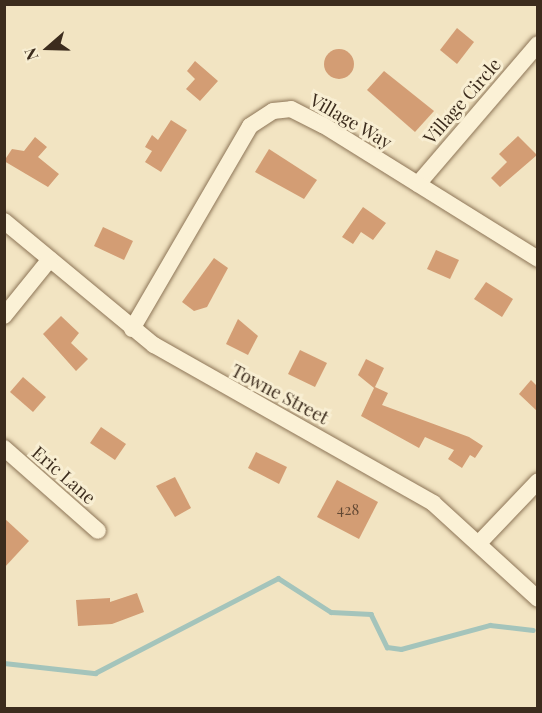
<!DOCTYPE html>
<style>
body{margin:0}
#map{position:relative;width:542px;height:713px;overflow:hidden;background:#f2e4c2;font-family:"Playfair Display",serif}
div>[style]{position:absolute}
.stream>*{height:4.5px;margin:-2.25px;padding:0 2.25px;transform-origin:2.25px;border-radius:2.25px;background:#a4c4bb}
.building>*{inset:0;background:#d39d74}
.round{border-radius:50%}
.roads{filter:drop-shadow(0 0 2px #8d7557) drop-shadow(0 0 2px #8d7557)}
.street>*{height:16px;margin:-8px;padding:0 8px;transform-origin:8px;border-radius:8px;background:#fbf1d6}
span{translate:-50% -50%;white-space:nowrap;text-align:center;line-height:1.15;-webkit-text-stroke:6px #f8eed2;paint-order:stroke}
.number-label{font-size:15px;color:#624833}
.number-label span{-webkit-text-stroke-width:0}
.street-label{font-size:18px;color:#3c2c1d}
.frame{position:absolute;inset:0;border:6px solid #3c2c1d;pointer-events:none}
.north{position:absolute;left:18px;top:18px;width:60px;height:60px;-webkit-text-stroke:4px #f8eed2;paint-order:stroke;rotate:250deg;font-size:16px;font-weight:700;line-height:24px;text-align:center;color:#3c2c1d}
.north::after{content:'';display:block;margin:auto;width:21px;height:27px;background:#3c2c1d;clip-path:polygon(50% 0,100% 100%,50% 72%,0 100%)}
</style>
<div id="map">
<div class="stream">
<div style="left:4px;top:663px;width:92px;rotate:6.3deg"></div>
<div style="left:95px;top:673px;width:206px;rotate:-27.4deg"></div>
<div style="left:278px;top:578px;width:63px;rotate:32.7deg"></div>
<div style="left:331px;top:612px;width:40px;rotate:2.9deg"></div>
<div style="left:371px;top:614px;width:37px;rotate:64deg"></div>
<div style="left:387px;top:647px;width:14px;rotate:8deg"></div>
<div style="left:401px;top:649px;width:92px;rotate:-15.1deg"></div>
<div style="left:490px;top:625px;width:43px;rotate:6.6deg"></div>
</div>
<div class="building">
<div style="clip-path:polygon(457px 28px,474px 42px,457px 64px,440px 50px)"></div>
<div class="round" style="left:324px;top:49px;width:30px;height:30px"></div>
<div style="clip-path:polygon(195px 61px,218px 81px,200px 101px,186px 89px,195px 79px,187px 71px)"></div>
<div style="clip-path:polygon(384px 71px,434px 111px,415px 132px,367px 90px)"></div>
<div style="clip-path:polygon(171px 120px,187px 130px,161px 172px,145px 162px,152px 151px,145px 147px,152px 135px,158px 140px)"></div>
<div style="clip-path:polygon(518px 136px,537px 155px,500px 187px,491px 178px,507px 162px,499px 154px)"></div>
<div style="clip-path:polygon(35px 137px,47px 147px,38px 157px,59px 174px,48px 187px,4px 161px,12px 149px,24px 151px)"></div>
<div style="clip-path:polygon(269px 149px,317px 180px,304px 199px,255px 172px)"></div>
<div style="clip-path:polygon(363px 207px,386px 223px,373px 240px,361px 232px,353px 244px,342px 237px)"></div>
<div style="clip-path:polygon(103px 227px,133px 241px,124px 260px,94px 246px)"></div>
<div style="clip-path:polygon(436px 250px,459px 260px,450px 279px,427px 269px)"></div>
<div style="clip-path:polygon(214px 258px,228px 268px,207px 307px,194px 311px,182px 302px)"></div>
<div style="clip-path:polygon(486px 282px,513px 299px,502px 317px,474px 299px)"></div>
<div style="clip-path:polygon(61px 316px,79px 333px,71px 343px,88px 359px,76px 371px,43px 334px)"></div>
<div style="clip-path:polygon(238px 319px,258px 336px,248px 355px,226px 344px)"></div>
<div style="clip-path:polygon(300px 350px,327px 363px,315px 387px,288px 374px)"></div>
<div style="clip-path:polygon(366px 359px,384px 368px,375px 387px,388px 393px,382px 405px,469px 437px,483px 446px,475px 458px,470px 455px,462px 468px,448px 459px,454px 450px,425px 437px,419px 448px,361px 416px,374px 388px,358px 375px)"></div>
<div style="clip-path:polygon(23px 377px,46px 397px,33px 412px,10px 392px)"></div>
<div style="clip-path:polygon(531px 380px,537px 386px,537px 411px,519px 394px)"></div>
<div style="clip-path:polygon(101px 427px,126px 444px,115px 460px,90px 443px)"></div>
<div style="clip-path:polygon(256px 452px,287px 467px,279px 484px,248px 468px)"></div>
<div style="clip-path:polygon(175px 477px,191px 508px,175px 517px,156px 486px)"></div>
<div style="clip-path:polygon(337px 480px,378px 502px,359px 539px,317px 517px)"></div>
<div style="clip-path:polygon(4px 518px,29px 541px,4px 568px)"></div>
<div style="clip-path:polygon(137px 593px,144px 612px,112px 624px,78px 626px,76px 600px,110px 598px,110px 602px)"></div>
</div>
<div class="roads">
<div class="street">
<div style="left:418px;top:184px;width:184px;rotate:-49.4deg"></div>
<div style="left:4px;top:221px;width:195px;rotate:39.6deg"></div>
<div style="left:154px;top:345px;width:321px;rotate:29.5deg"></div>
<div style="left:433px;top:503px;width:142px;rotate:42.4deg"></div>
<div style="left:4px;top:316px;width:73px;rotate:-51.1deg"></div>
<div style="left:132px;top:329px;width:235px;rotate:-59.8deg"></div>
<div style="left:250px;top:126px;width:27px;rotate:-33deg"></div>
<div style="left:273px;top:111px;width:18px;rotate:-6deg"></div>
<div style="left:291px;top:109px;width:36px;rotate:27deg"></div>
<div style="left:323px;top:125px;width:253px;rotate:31.9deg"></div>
<div style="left:4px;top:448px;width:125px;rotate:41.4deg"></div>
<div style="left:480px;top:542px;width:84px;rotate:-46.4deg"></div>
</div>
</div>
<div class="number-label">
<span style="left:348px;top:510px">428</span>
</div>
<div class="street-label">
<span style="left:462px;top:101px;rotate:-49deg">Village Circle</span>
<span style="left:351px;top:121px;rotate:30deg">Village Way</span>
<span style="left:280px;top:394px;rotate:28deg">Towne Street</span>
<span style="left:64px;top:475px;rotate:41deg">Eric Lane</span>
</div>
<div class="frame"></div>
<div class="north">N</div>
</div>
